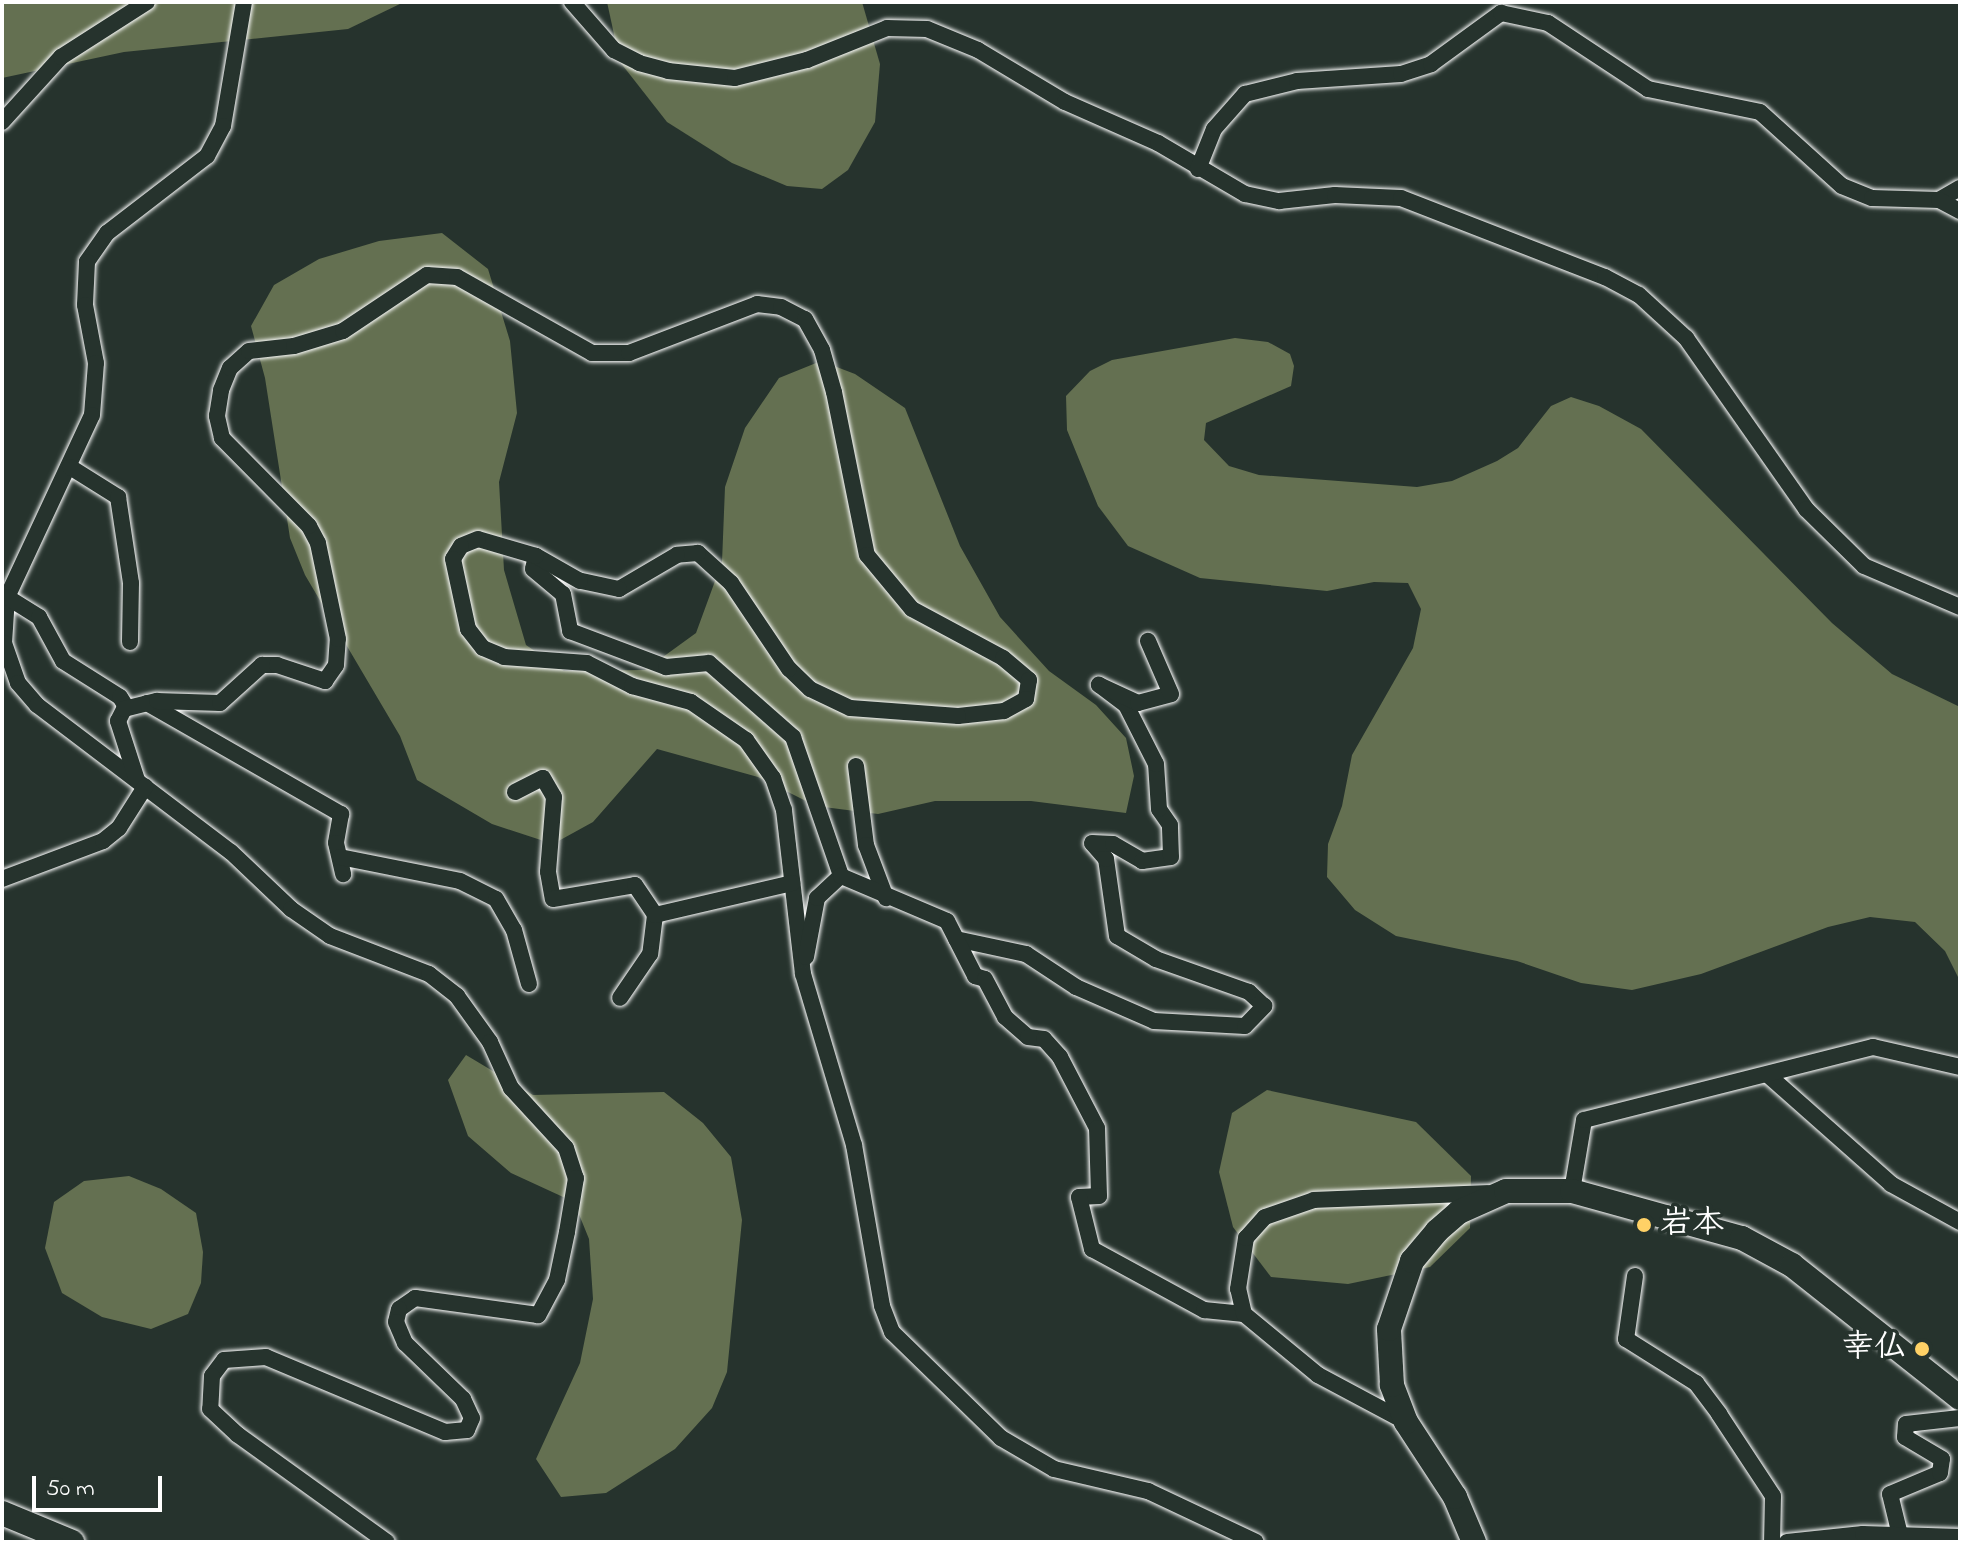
<!DOCTYPE html>
<meta charset="utf-8">
<style>
body{margin:0}
#map{position:relative;width:1962px;height:1544px;overflow:hidden;background:#26332d;font-family:"Indie Flower","Klee One",sans-serif}
div>[style]{position:absolute}
.green>*{inset:0;background:#647051}
.roads{filter:drop-shadow(0 0 2px #fff) drop-shadow(0 0 2px #fff)}
.minor>*{height:16px;margin:-8px;padding:0 8px;transform-origin:8px;border-radius:8px;background:#26332d}
.primary>*{height:24px;margin:-12px;padding:0 12px;transform-origin:12px;border-radius:12px;background:#26332d}
.dots>*{width:22px;height:22px;translate:-50% -50%;box-sizing:border-box;border:4px solid #26332d;border-radius:50%}
span{translate:-50% -50%;white-space:nowrap;text-align:center;line-height:1.15;-webkit-text-stroke:7px #26332d;paint-order:stroke}
.poi-label{font-size:32px;color:#fff;font-weight:700}
.left{translate:0 -50%;text-align:left}
.right{translate:-100% -50%;text-align:right}
.frame{position:absolute;inset:0;border:4px solid #fff;pointer-events:none}
.scale{position:absolute;left:32px;top:1476px;width:130px;height:36px;box-sizing:border-box;border:4px solid #fff;border-top:0;padding-left:10px;font-size:24px;line-height:28px;white-space:nowrap;color:#fff;-webkit-text-stroke:6px #26332d;paint-order:stroke}
</style>
<div id="map">
<div class="green">
<div style="clip-path:polygon(2px 2px,404px 2px,348px 29px,124px 52px,2px 78px)"></div>
<div style="clip-path:polygon(607px 2px,862px 2px,880px 64px,875px 122px,848px 170px,822px 189px,787px 186px,732px 163px,667px 122px,620px 62px)"></div>
<div style="clip-path:polygon(442px 233px,488px 269px,510px 341px,517px 413px,499px 482px,504px 570px,526px 645px,564px 671px,645px 670px,696px 633px,722px 562px,725px 487px,745px 428px,779px 378px,821px 361px,855px 374px,905px 408px,960px 546px,1000px 617px,1049px 671px,1096px 705px,1126px 738px,1134px 776px,1126px 813px,1031px 801px,935px 801px,878px 814px,816px 806px,758px 777px,657px 749px,593px 822px,553px 844px,492px 824px,417px 780px,400px 736px,305px 575px,290px 538px,265px 378px,251px 326px,274px 285px,319px 259px,379px 241px)"></div>
<div style="clip-path:polygon(1235px 338px,1268px 342px,1290px 354px,1294px 366px,1291px 386px,1206px 423px,1204px 440px,1229px 466px,1259px 475px,1417px 487px,1452px 481px,1497px 461px,1518px 448px,1551px 406px,1571px 397px,1599px 406px,1641px 429px,1832px 623px,1892px 674px,1960px 707px,1960px 981px,1945px 951px,1915px 922px,1870px 917px,1828px 927px,1701px 974px,1632px 990px,1581px 983px,1517px 961px,1396px 936px,1355px 910px,1327px 877px,1328px 844px,1342px 806px,1352px 755px,1413px 648px,1421px 609px,1408px 583px,1374px 582px,1327px 591px,1200px 578px,1128px 546px,1098px 506px,1067px 430px,1066px 396px,1090px 371px,1112px 360px)"></div>
<div style="clip-path:polygon(466px 1055px,533px 1095px,664px 1092px,703px 1123px,731px 1157px,742px 1220px,727px 1372px,712px 1408px,675px 1449px,606px 1493px,561px 1497px,536px 1459px,580px 1363px,593px 1299px,589px 1239px,574px 1202px,511px 1173px,468px 1136px,448px 1080px)"></div>
<div style="clip-path:polygon(1267px 1090px,1416px 1122px,1471px 1176px,1470px 1228px,1430px 1267px,1348px 1284px,1271px 1277px,1233px 1227px,1219px 1172px,1232px 1113px)"></div>
<div style="clip-path:polygon(129px 1176px,161px 1189px,196px 1213px,203px 1252px,201px 1283px,188px 1314px,151px 1329px,102px 1317px,62px 1293px,45px 1248px,54px 1202px,84px 1181px)"></div>
</div>
<div class="roads">
<div class="minor">
<div style="left:244px;top:2px;width:126px;rotate:99.6deg"></div>
<div style="left:223px;top:126px;width:34px;rotate:118deg"></div>
<div style="left:207px;top:156px;width:126px;rotate:142.4deg"></div>
<div style="left:107px;top:233px;width:35px;rotate:125deg"></div>
<div style="left:87px;top:262px;width:43px;rotate:92.7deg"></div>
<div style="left:85px;top:305px;width:59px;rotate:79.3deg"></div>
<div style="left:96px;top:363px;width:52px;rotate:94.4deg"></div>
<div style="left:92px;top:415px;width:201px;rotate:115deg"></div>
<div style="left:7px;top:597px;width:46px;rotate:93.7deg"></div>
<div style="left:4px;top:643px;width:42px;rotate:70.7deg"></div>
<div style="left:18px;top:683px;width:29px;rotate:49deg"></div>
<div style="left:37px;top:705px;width:243px;rotate:37.2deg"></div>
<div style="left:231px;top:852px;width:83px;rotate:43.5deg"></div>
<div style="left:291px;top:909px;width:47px;rotate:34.7deg"></div>
<div style="left:330px;top:936px;width:106px;rotate:21deg"></div>
<div style="left:429px;top:974px;width:36px;rotate:38deg"></div>
<div style="left:457px;top:996px;width:57px;rotate:54.3deg"></div>
<div style="left:490px;top:1042px;width:51px;rotate:65.5deg"></div>
<div style="left:511px;top:1088px;width:81px;rotate:47.5deg"></div>
<div style="left:566px;top:1148px;width:32px;rotate:72deg"></div>
<div style="left:576px;top:1178px;width:55px;rotate:99.5deg"></div>
<div style="left:567px;top:1232px;width:49px;rotate:101.8deg"></div>
<div style="left:557px;top:1280px;width:40px;rotate:118deg"></div>
<div style="left:538px;top:1315px;width:124px;rotate:-172.1deg"></div>
<div style="left:415px;top:1298px;width:19px;rotate:145deg"></div>
<div style="left:399px;top:1309px;width:13px;rotate:103deg"></div>
<div style="left:396px;top:1322px;width:23px;rotate:67deg"></div>
<div style="left:405px;top:1343px;width:81px;rotate:44deg"></div>
<div style="left:463px;top:1399px;width:21px;rotate:65deg"></div>
<div style="left:472px;top:1418px;width:13px;rotate:113deg"></div>
<div style="left:467px;top:1430px;width:22px;rotate:175deg"></div>
<div style="left:445px;top:1432px;width:194px;rotate:-157.3deg"></div>
<div style="left:266px;top:1357px;width:42px;rotate:175.9deg"></div>
<div style="left:224px;top:1360px;width:20px;rotate:127deg"></div>
<div style="left:212px;top:1376px;width:33px;rotate:93deg"></div>
<div style="left:210px;top:1409px;width:38px;rotate:43deg"></div>
<div style="left:238px;top:1435px;width:183px;rotate:35.7deg"></div>
<div style="left:572px;top:2px;width:64px;rotate:48.8deg"></div>
<div style="left:614px;top:50px;width:28px;rotate:27deg"></div>
<div style="left:639px;top:63px;width:30px;rotate:15deg"></div>
<div style="left:668px;top:71px;width:67px;rotate:6deg"></div>
<div style="left:735px;top:78px;width:74px;rotate:-14deg"></div>
<div style="left:807px;top:60px;width:86px;rotate:-21.8deg"></div>
<div style="left:887px;top:28px;width:40px;rotate:1.4deg"></div>
<div style="left:927px;top:29px;width:55px;rotate:22.4deg"></div>
<div style="left:978px;top:50px;width:101px;rotate:30.9deg"></div>
<div style="left:1065px;top:102px;width:102px;rotate:23.8deg"></div>
<div style="left:1158px;top:143px;width:101px;rotate:30.4deg"></div>
<div style="left:1245px;top:194px;width:35px;rotate:12deg"></div>
<div style="left:1279px;top:201px;width:56px;rotate:-6.1deg"></div>
<div style="left:1335px;top:195px;width:66px;rotate:2.6deg"></div>
<div style="left:1401px;top:198px;width:219px;rotate:21.2deg"></div>
<div style="left:1605px;top:277px;width:38px;rotate:28deg"></div>
<div style="left:1639px;top:295px;width:64px;rotate:42.5deg"></div>
<div style="left:1686px;top:338px;width:209px;rotate:54.9deg"></div>
<div style="left:1806px;top:509px;width:81px;rotate:44.5deg"></div>
<div style="left:1864px;top:566px;width:104px;rotate:23.1deg"></div>
<div style="left:2px;top:122px;width:88px;rotate:-47.8deg"></div>
<div style="left:61px;top:57px;width:102px;rotate:-32.6deg"></div>
<div style="left:1198px;top:169px;width:43px;rotate:-68.2deg"></div>
<div style="left:1214px;top:129px;width:47px;rotate:-48.5deg"></div>
<div style="left:1245px;top:94px;width:54px;rotate:-14deg"></div>
<div style="left:1297px;top:81px;width:104px;rotate:-3.9deg"></div>
<div style="left:1401px;top:74px;width:32px;rotate:-18deg"></div>
<div style="left:1431px;top:64px;width:87px;rotate:-36.1deg"></div>
<div style="left:1501px;top:13px;width:48px;rotate:12deg"></div>
<div style="left:1548px;top:23px;width:120px;rotate:33.4deg"></div>
<div style="left:1648px;top:89px;width:114px;rotate:11.6deg"></div>
<div style="left:1760px;top:112px;width:110px;rotate:42.1deg"></div>
<div style="left:1842px;top:186px;width:32px;rotate:22deg"></div>
<div style="left:1872px;top:198px;width:67px;rotate:1.7deg"></div>
<div style="left:1939px;top:200px;width:24px;rotate:-30deg"></div>
<div style="left:1939px;top:200px;width:24px;rotate:28deg"></div>
<div style="left:70px;top:467px;width:57px;rotate:32deg"></div>
<div style="left:118px;top:497px;width:87px;rotate:81.4deg"></div>
<div style="left:131px;top:583px;width:59px;rotate:91deg"></div>
<div style="left:536px;top:556px;width:13px;rotate:103deg"></div>
<div style="left:533px;top:569px;width:39px;rotate:40deg"></div>
<div style="left:563px;top:594px;width:38px;rotate:79deg"></div>
<div style="left:570px;top:631px;width:103px;rotate:20.6deg"></div>
<div style="left:666px;top:667px;width:43px;rotate:-5.3deg"></div>
<div style="left:709px;top:663px;width:112px;rotate:41.4deg"></div>
<div style="left:793px;top:737px;width:147px;rotate:70.9deg"></div>
<div style="left:7px;top:597px;width:38px;rotate:32deg"></div>
<div style="left:39px;top:617px;width:50px;rotate:61.4deg"></div>
<div style="left:63px;top:661px;width:67px;rotate:32.3deg"></div>
<div style="left:120px;top:697px;width:13px;rotate:58deg"></div>
<div style="left:147px;top:703px;width:224px;rotate:29.8deg"></div>
<div style="left:341px;top:814px;width:29px;rotate:100deg"></div>
<div style="left:336px;top:843px;width:32px;rotate:77deg"></div>
<div style="left:856px;top:766px;width:80px;rotate:82.8deg"></div>
<div style="left:866px;top:845px;width:57px;rotate:69.3deg"></div>
<div style="left:137px;top:780px;width:62px;rotate:-107.9deg"></div>
<div style="left:118px;top:721px;width:13px;rotate:-63deg"></div>
<div style="left:124px;top:709px;width:34px;rotate:-14deg"></div>
<div style="left:157px;top:701px;width:63px;rotate:1.8deg"></div>
<div style="left:220px;top:703px;width:57px;rotate:-42.1deg"></div>
<div style="left:262px;top:665px;width:15px"></div>
<div style="left:277px;top:665px;width:51px;rotate:18.4deg"></div>
<div style="left:325px;top:681px;width:19px;rotate:-55deg"></div>
<div style="left:336px;top:665px;width:26px;rotate:-86deg"></div>
<div style="left:338px;top:639px;width:98px;rotate:-101.8deg"></div>
<div style="left:318px;top:543px;width:19px;rotate:-118deg"></div>
<div style="left:309px;top:526px;width:124px;rotate:-134.7deg"></div>
<div style="left:222px;top:438px;width:23px;rotate:-103deg"></div>
<div style="left:217px;top:416px;width:26px;rotate:-81deg"></div>
<div style="left:221px;top:390px;width:24px;rotate:-68deg"></div>
<div style="left:230px;top:368px;width:25px;rotate:-42deg"></div>
<div style="left:249px;top:351px;width:45px;rotate:-6.3deg"></div>
<div style="left:294px;top:346px;width:51px;rotate:-17deg"></div>
<div style="left:343px;top:331px;width:101px;rotate:-33.7deg"></div>
<div style="left:427px;top:275px;width:30px;rotate:4deg"></div>
<div style="left:457px;top:277px;width:155px;rotate:29.4deg"></div>
<div style="left:592px;top:353px;width:37px"></div>
<div style="left:629px;top:353px;width:137px;rotate:-20.9deg"></div>
<div style="left:757px;top:304px;width:24px;rotate:7deg"></div>
<div style="left:781px;top:307px;width:27px;rotate:27deg"></div>
<div style="left:805px;top:319px;width:35px;rotate:61deg"></div>
<div style="left:822px;top:350px;width:44px;rotate:74.1deg"></div>
<div style="left:834px;top:392px;width:166px;rotate:78.6deg"></div>
<div style="left:867px;top:555px;width:70px;rotate:50.2deg"></div>
<div style="left:912px;top:609px;width:103px;rotate:28.3deg"></div>
<div style="left:1003px;top:658px;width:34px;rotate:40deg"></div>
<div style="left:1029px;top:680px;width:19px;rotate:99deg"></div>
<div style="left:1026px;top:699px;width:25px;rotate:151deg"></div>
<div style="left:1004px;top:711px;width:46px;rotate:173.8deg"></div>
<div style="left:958px;top:716px;width:108px;rotate:-175.8deg"></div>
<div style="left:850px;top:708px;width:44px;rotate:-154.6deg"></div>
<div style="left:810px;top:689px;width:29px;rotate:-136deg"></div>
<div style="left:789px;top:669px;width:104px;rotate:-124deg"></div>
<div style="left:731px;top:583px;width:45px;rotate:-137.7deg"></div>
<div style="left:698px;top:553px;width:21px;rotate:175deg"></div>
<div style="left:677px;top:555px;width:67px;rotate:149.6deg"></div>
<div style="left:619px;top:589px;width:40px;rotate:-168deg"></div>
<div style="left:580px;top:581px;width:51px;rotate:-150.4deg"></div>
<div style="left:536px;top:556px;width:60px;rotate:-163.7deg"></div>
<div style="left:478px;top:539px;width:18px;rotate:158deg"></div>
<div style="left:461px;top:546px;width:15px;rotate:122deg"></div>
<div style="left:453px;top:559px;width:72px;rotate:77.9deg"></div>
<div style="left:468px;top:629px;width:24px;rotate:52deg"></div>
<div style="left:483px;top:648px;width:23px;rotate:23deg"></div>
<div style="left:504px;top:657px;width:83px;rotate:4.1deg"></div>
<div style="left:587px;top:663px;width:51px;rotate:27.1deg"></div>
<div style="left:632px;top:686px;width:61px;rotate:15.2deg"></div>
<div style="left:691px;top:702px;width:67px;rotate:34.6deg"></div>
<div style="left:746px;top:740px;width:47px;rotate:54.6deg"></div>
<div style="left:773px;top:778px;width:34px;rotate:71deg"></div>
<div style="left:784px;top:810px;width:165px;rotate:83.4deg"></div>
<div style="left:803px;top:974px;width:178px;rotate:73.4deg"></div>
<div style="left:854px;top:1145px;width:163px;rotate:80.1deg"></div>
<div style="left:882px;top:1306px;width:28px;rotate:69deg"></div>
<div style="left:892px;top:1332px;width:152px;rotate:44.2deg"></div>
<div style="left:1001px;top:1438px;width:61px;rotate:30.3deg"></div>
<div style="left:1054px;top:1469px;width:97px;rotate:13.2deg"></div>
<div style="left:1148px;top:1491px;width:119px;rotate:25.3deg"></div>
<div style="left:515px;top:792px;width:31px;rotate:-27deg"></div>
<div style="left:543px;top:778px;width:22px;rotate:60deg"></div>
<div style="left:554px;top:797px;width:75px;rotate:94.6deg"></div>
<div style="left:548px;top:872px;width:27px;rotate:80deg"></div>
<div style="left:553px;top:899px;width:83px;rotate:-9.7deg"></div>
<div style="left:635px;top:885px;width:36px;rotate:56deg"></div>
<div style="left:655px;top:915px;width:39px;rotate:97deg"></div>
<div style="left:650px;top:954px;width:53px;rotate:124.3deg"></div>
<div style="left:340px;top:857px;width:122px;rotate:11.3deg"></div>
<div style="left:460px;top:881px;width:40px;rotate:26.6deg"></div>
<div style="left:496px;top:899px;width:36px;rotate:60deg"></div>
<div style="left:514px;top:930px;width:56px;rotate:74.5deg"></div>
<div style="left:2px;top:879px;width:108px;rotate:-20.6deg"></div>
<div style="left:103px;top:841px;width:21px;rotate:-39deg"></div>
<div style="left:119px;top:828px;width:49px;rotate:-57.6deg"></div>
<div style="left:655px;top:915px;width:141px;rotate:-13.1deg"></div>
<div style="left:956px;top:939px;width:72px;rotate:12.1deg"></div>
<div style="left:1026px;top:954px;width:60px;rotate:33.4deg"></div>
<div style="left:1076px;top:987px;width:85px;rotate:23.6deg"></div>
<div style="left:1154px;top:1021px;width:91px;rotate:3.1deg"></div>
<div style="left:1245px;top:1026px;width:28px;rotate:-46deg"></div>
<div style="left:1264px;top:1006px;width:21px;rotate:-137deg"></div>
<div style="left:1249px;top:992px;width:99px;rotate:-160.5deg"></div>
<div style="left:1156px;top:959px;width:45px;rotate:-149.5deg"></div>
<div style="left:1117px;top:936px;width:78px;rotate:-98.1deg"></div>
<div style="left:1106px;top:859px;width:21px;rotate:-131deg"></div>
<div style="left:1092px;top:843px;width:21px;rotate:3deg"></div>
<div style="left:1113px;top:844px;width:34px;rotate:30deg"></div>
<div style="left:1142px;top:861px;width:29px;rotate:-8deg"></div>
<div style="left:1171px;top:857px;width:32px;rotate:-92deg"></div>
<div style="left:1170px;top:825px;width:19px;rotate:-125deg"></div>
<div style="left:1159px;top:809px;width:45px;rotate:-93.8deg"></div>
<div style="left:1156px;top:764px;width:66px;rotate:-117deg"></div>
<div style="left:1126px;top:705px;width:34px;rotate:-143deg"></div>
<div style="left:1099px;top:685px;width:43px;rotate:24.8deg"></div>
<div style="left:1138px;top:703px;width:34px;rotate:-15deg"></div>
<div style="left:1171px;top:694px;width:58px;rotate:-113.5deg"></div>
<div style="left:806px;top:957px;width:60px;rotate:-79.4deg"></div>
<div style="left:817px;top:898px;width:33px;rotate:-43deg"></div>
<div style="left:841px;top:876px;width:115px;rotate:23deg"></div>
<div style="left:947px;top:921px;width:62px;rotate:63deg"></div>
<div style="left:975px;top:976px;width:10px;rotate:17deg"></div>
<div style="left:985px;top:979px;width:43px;rotate:62.2deg"></div>
<div style="left:1005px;top:1017px;width:30px;rotate:41deg"></div>
<div style="left:1028px;top:1037px;width:16px;rotate:7deg"></div>
<div style="left:1044px;top:1039px;width:24px;rotate:48deg"></div>
<div style="left:1060px;top:1057px;width:80px;rotate:62.5deg"></div>
<div style="left:1097px;top:1128px;width:68px;rotate:88.3deg"></div>
<div style="left:1099px;top:1196px;width:20px;rotate:177deg"></div>
<div style="left:1079px;top:1197px;width:54px;rotate:76deg"></div>
<div style="left:1092px;top:1249px;width:128px;rotate:28.6deg"></div>
<div style="left:1204px;top:1310px;width:40px;rotate:5.7deg"></div>
<div style="left:1768px;top:1075px;width:164px;rotate:41.5deg"></div>
<div style="left:1891px;top:1184px;width:79px;rotate:28.8deg"></div>
<div style="left:1572px;top:1191px;width:72px;rotate:-80.4deg"></div>
<div style="left:1584px;top:1120px;width:298px;rotate:-14.2deg"></div>
<div style="left:1873px;top:1047px;width:89px;rotate:12.9deg"></div>
<div style="left:1635px;top:1276px;width:64px;rotate:98.1deg"></div>
<div style="left:1626px;top:1339px;width:83px;rotate:32.2deg"></div>
<div style="left:1696px;top:1383px;width:39px;rotate:53deg"></div>
<div style="left:1719px;top:1414px;width:98px;rotate:56.6deg"></div>
<div style="left:1773px;top:1496px;width:46px;rotate:91.2deg"></div>
<div style="left:1406px;top:1422px;width:100px;rotate:-151.9deg"></div>
<div style="left:1318px;top:1375px;width:96px;rotate:-140.5deg"></div>
<div style="left:1244px;top:1314px;width:26px;rotate:-103deg"></div>
<div style="left:1238px;top:1289px;width:52px;rotate:-81.1deg"></div>
<div style="left:1246px;top:1238px;width:28px;rotate:-48deg"></div>
<div style="left:1265px;top:1217px;width:52px;rotate:-19.1deg"></div>
<div style="left:1314px;top:1200px;width:174px;rotate:-2.3deg"></div>
<div style="left:1900px;top:1535px;width:42px;rotate:-103.7deg"></div>
<div style="left:1890px;top:1494px;width:54px;rotate:-22.8deg"></div>
<div style="left:1940px;top:1473px;width:14px;rotate:-82deg"></div>
<div style="left:1942px;top:1459px;width:43px;rotate:-149.3deg"></div>
<div style="left:1905px;top:1437px;width:13px;rotate:-86deg"></div>
<div style="left:1906px;top:1424px;width:54px;rotate:-6.3deg"></div>
<div style="left:1787px;top:1542px;width:76px;rotate:-6deg"></div>
<div style="left:1863px;top:1534px;width:97px;rotate:1.8deg"></div>
</div>
<div class="primary">
<div style="left:2px;top:1513px;width:76px;rotate:22.5deg"></div>
<div style="left:1474px;top:1542px;width:49px;rotate:-112.9deg"></div>
<div style="left:1455px;top:1497px;width:90px;rotate:-123.2deg"></div>
<div style="left:1406px;top:1422px;width:40px;rotate:-111deg"></div>
<div style="left:1392px;top:1385px;width:56px;rotate:-93.1deg"></div>
<div style="left:1389px;top:1329px;width:72px;rotate:-71.3deg"></div>
<div style="left:1412px;top:1261px;width:39px;rotate:-50deg"></div>
<div style="left:1437px;top:1231px;width:29px;rotate:-41deg"></div>
<div style="left:1459px;top:1212px;width:51px;rotate:-24.1deg"></div>
<div style="left:1506px;top:1191px;width:66px"></div>
<div style="left:1572px;top:1191px;width:176px;rotate:15.5deg"></div>
<div style="left:1742px;top:1238px;width:57px;rotate:28.4deg"></div>
<div style="left:1792px;top:1265px;width:214px;rotate:38.4deg"></div>
</div>
</div>
<div class="dots">
<div style="left:1644px;top:1225px;background:#ffd166"></div>
<div style="left:1922px;top:1349px;background:#ffd166"></div>
</div>
<div class="poi-label">
<span class="left" style="left:1660px;top:1225px">岩本</span>
<span class="right" style="left:1906px;top:1349px">幸仏</span>
</div>
<div class="frame"></div>
<div class="scale">50 m</div>
</div>
